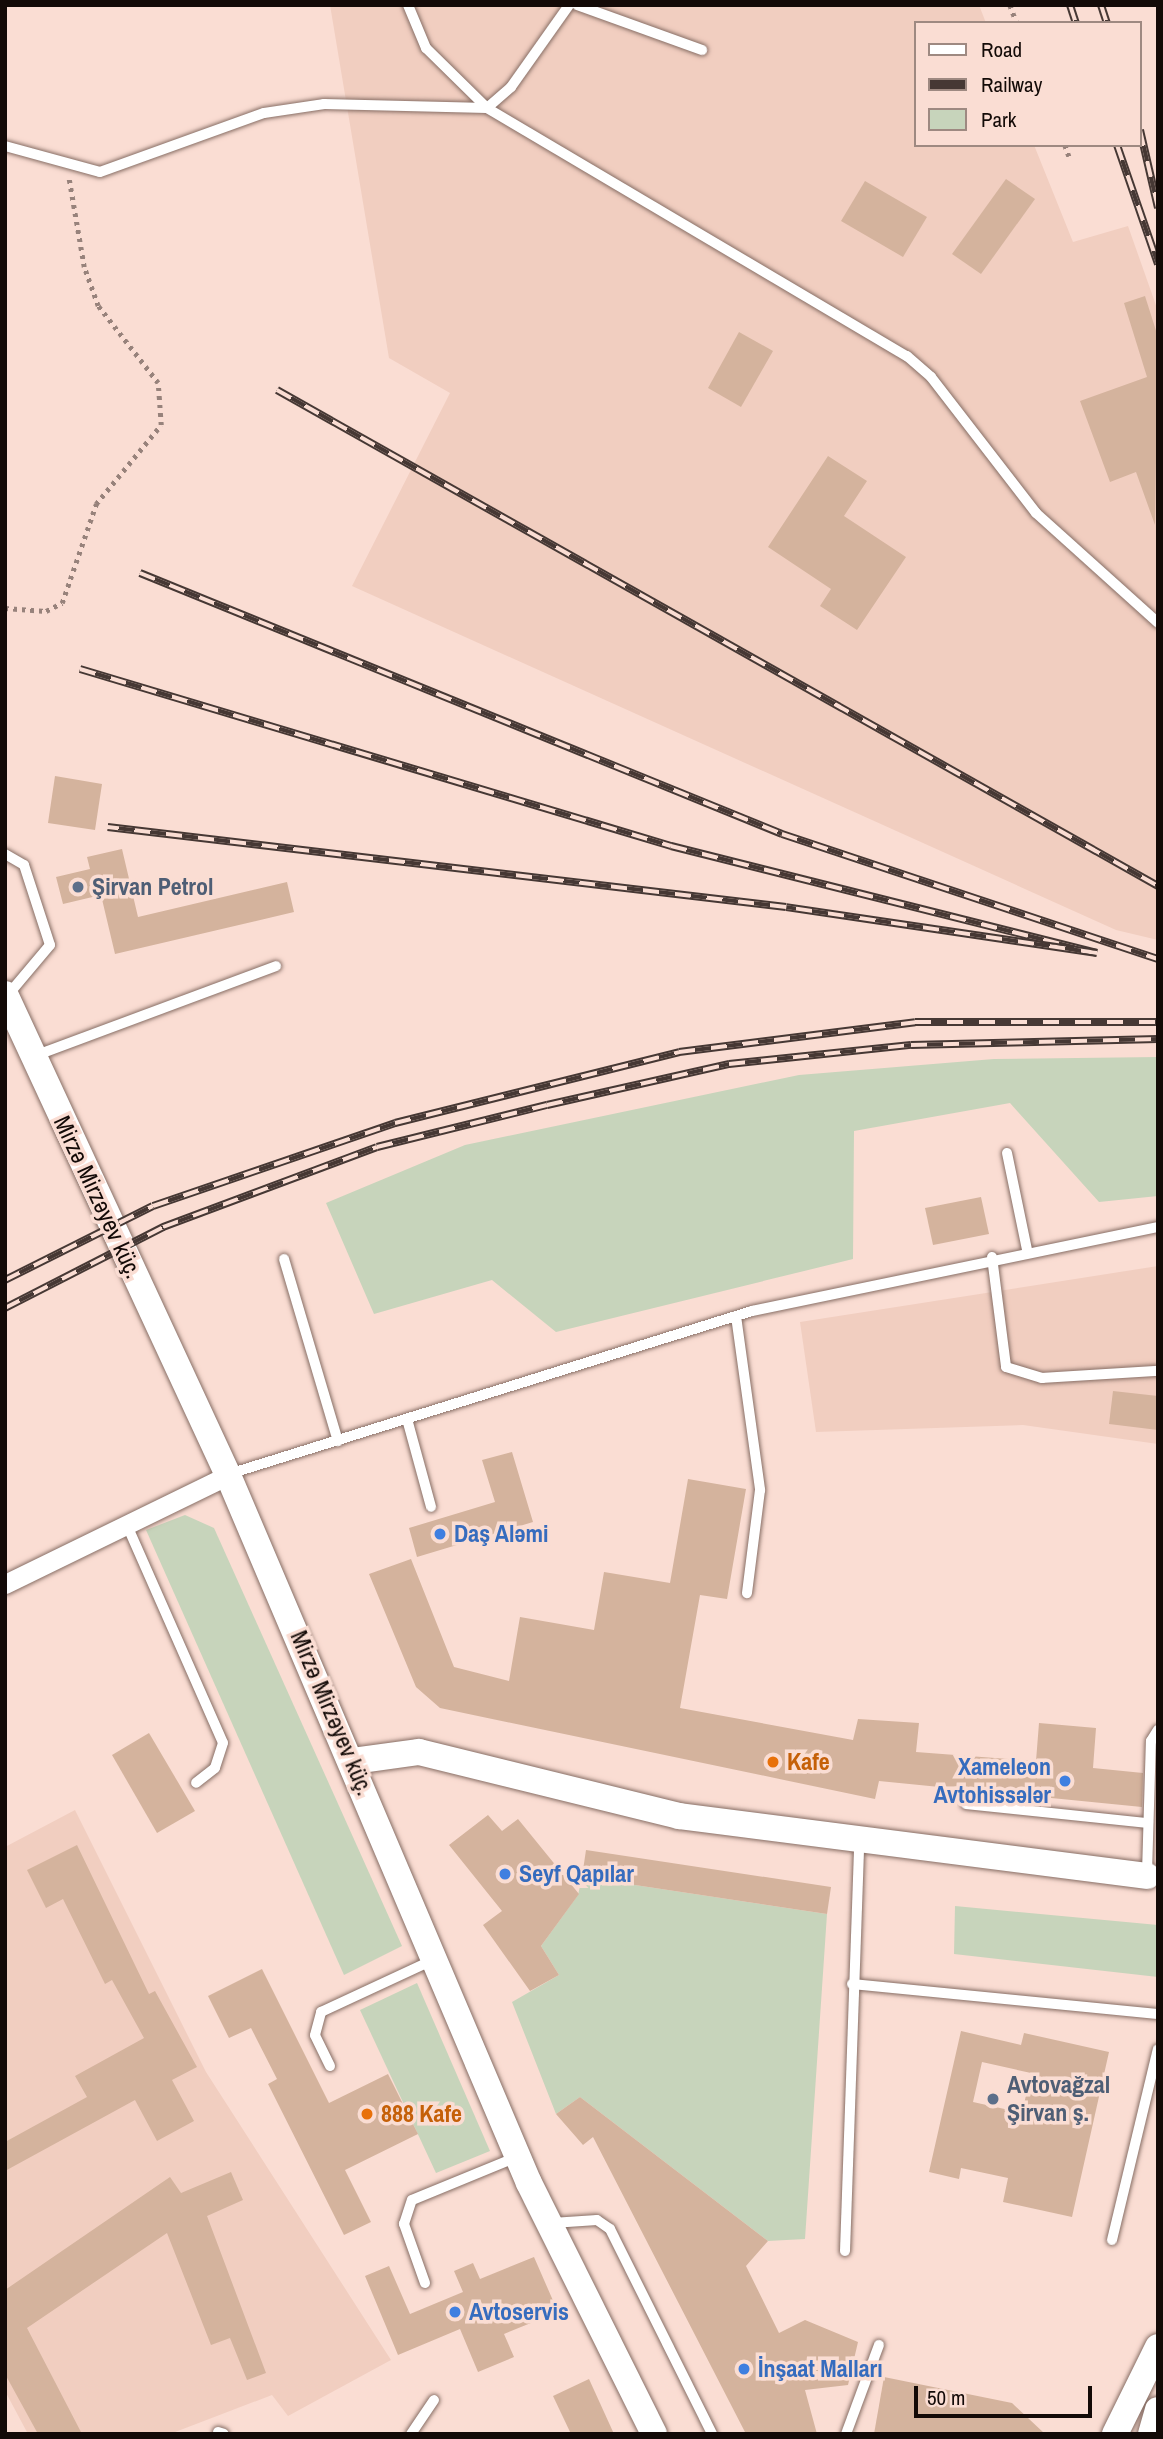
<!DOCTYPE html>
<meta charset="utf-8">
<style>
body{margin:0}
#map{position:relative;width:1163px;height:2439px;overflow:hidden;background:#faddd3;font-family:"Archivo Narrow",sans-serif}
div>[style]{position:absolute}
.built>*{inset:0;background:#f1cec0}
.green>*{inset:0;background:#c7d4bb}
.building>*{inset:0;background:#d4b39d}
.path>*{height:4.5px;margin-top:-2.25px;transform-origin:0;background:repeating-linear-gradient(90deg,#97827b 0 3.5px,transparent 0 8.5px)}
.roads{filter:drop-shadow(0 0 2px #876e65) drop-shadow(0 0 2px #876e65)}
.service>*{height:10px;margin:-5px;padding:0 5px;transform-origin:5px;border-radius:5px;background:#fff}
.minor>*{height:19px;margin:-9.5px;padding:0 9.5px;transform-origin:9.5px;border-radius:9.5px;background:#fff}
.secondary>*{height:26px;margin:-13px;padding:0 13px;transform-origin:13px;border-radius:13px;background:#fff}
.rail>*{height:8px;margin-top:-4px;transform-origin:0;background:repeating-linear-gradient(90deg,#faddd3 0 16px,#463834 0 32px);box-sizing:border-box;border-block:2px solid #463834}
.dots>*{width:19px;height:19px;translate:-50% -50%;box-sizing:border-box;border:4px solid #faddd3;border-radius:50%}
span{translate:-50% -50%;white-space:nowrap;text-align:center;line-height:1.15;-webkit-text-stroke:7px #faddd3;paint-order:stroke}
.service-label{font-size:24px;color:#4e5e75;font-weight:700}
.left{translate:0 -50%;text-align:left}
.street-label{font-size:24px;color:#130a07}
.shop-label{font-size:24px;color:#366cbe;font-weight:700}
.right{translate:-100% -50%;text-align:right}
.food-label{font-size:24px;color:#c56008;font-weight:700}
.frame{position:absolute;inset:0;border:7px solid #130a07;pointer-events:none}
.legend{position:absolute;left:914px;top:21px;width:228px;height:126px;box-sizing:border-box;background:#faddd3;border:2px solid #9e8981;margin:0;padding:9px 12px;list-style:none;font-size:21px;color:#130a07}
.legend li{display:flex;align-items:center;gap:14px;height:35px}
.legend b{width:35px;border:2px solid #9e8981}
.scale{position:absolute;left:914px;top:2386px;width:178px;height:32px;box-sizing:border-box;border:4px solid #130a07;border-top:0;padding-left:9px;font-size:21px;line-height:24px;white-space:nowrap;color:#130a07;-webkit-text-stroke:5px #faddd3;paint-order:stroke}
</style>
<div id="map">
<div class="built">
<div style="clip-path:polygon(330px 5px,979px 5px,986px 23px,916px 23px,916px 145px,1034px 145px,1073px 242px,1128px 226px,1158px 311px,1158px 940px,1116px 930px,352px 586px,450px 393px,389px 358px)"></div>
<div style="clip-path:polygon(1158px 1266px,1158px 1444px,1023px 1425px,816px 1432px,800px 1322px)"></div>
<div style="clip-path:polygon(75px 1810px,206px 2072px,391px 2360px,288px 2416px,272px 2395px,170px 2434px,28px 2434px,5px 2391px,5px 1847px)"></div>
</div>
<div class="green">
<div style="clip-path:polygon(1158px 1057px,1158px 1196px,1099px 1202px,1010px 1103px,854px 1131px,853px 1259px,556px 1332px,492px 1280px,374px 1314px,326px 1203px,465px 1145px,799px 1075px,994px 1059px)"></div>
<div style="clip-path:polygon(185px 1515px,214px 1528px,402px 1946px,344px 1975px,146px 1530px)"></div>
<div style="clip-path:polygon(582px 1877px,827px 1914px,805px 2239px,768px 2241px,580px 2097px,556px 2114px,512px 2002px,559px 1975px,541px 1946px,578px 1895px)"></div>
<div style="clip-path:polygon(955px 1906px,1158px 1925px,1158px 1977px,954px 1954px)"></div>
<div style="clip-path:polygon(417px 1983px,490px 2151px,436px 2173px,360px 2010px)"></div>
</div>
<div class="building">
<div style="clip-path:polygon(1006px 179px,1035px 199px,981px 274px,952px 254px)"></div>
<div style="clip-path:polygon(865px 181px,927px 217px,903px 257px,841px 221px)"></div>
<div style="clip-path:polygon(1145px 296px,1158px 337px,1155px 525px,1136px 472px,1110px 482px,1080px 401px,1147px 377px,1124px 303px)"></div>
<div style="clip-path:polygon(739px 332px,773px 351px,741px 407px,708px 388px)"></div>
<div style="clip-path:polygon(828px 456px,867px 481px,844px 516px,906px 557px,857px 630px,820px 606px,831px 589px,768px 547px)"></div>
<div style="clip-path:polygon(55px 776px,102px 784px,95px 830px,48px 823px)"></div>
<div style="clip-path:polygon(122px 849px,138px 917px,287px 882px,294px 912px,115px 954px,101px 895px,63px 904px,56px 877px,90px 869px,87px 857px)"></div>
<div style="clip-path:polygon(981px 1197px,989px 1234px,933px 1245px,925px 1208px)"></div>
<div style="clip-path:polygon(1113px 1391px,1158px 1396px,1158px 1430px,1109px 1424px)"></div>
<div style="clip-path:polygon(512px 1452px,533px 1522px,417px 1557px,409px 1528px,495px 1502px,482px 1460px)"></div>
<div style="clip-path:polygon(688px 1479px,746px 1489px,727px 1599px,700px 1595px,680px 1708px,853px 1740px,858px 1719px,919px 1723px,916px 1752px,1036px 1761px,1039px 1723px,1096px 1728px,1093px 1768px,1143px 1773px,1142px 1807px,879px 1781px,875px 1799px,440px 1708px,416px 1687px,369px 1574px,411px 1559px,454px 1667px,509px 1681px,520px 1617px,594px 1630px,604px 1572px,670px 1583px)"></div>
<div style="clip-path:polygon(149px 1733px,195px 1811px,157px 1833px,112px 1755px)"></div>
<div style="clip-path:polygon(488px 1815px,502px 1831px,518px 1819px,579px 1894px,541px 1946px,559px 1975px,530px 1991px,483px 1925px,502px 1911px,449px 1845px)"></div>
<div style="clip-path:polygon(77px 1845px,149px 1994px,155px 1991px,197px 2067px,172px 2080px,194px 2121px,157px 2141px,135px 2100px,5px 2171px,5px 2142px,87px 2097px,75px 2076px,144px 2038px,112px 1980px,105px 1984px,63px 1899px,46px 1908px,27px 1870px)"></div>
<div style="clip-path:polygon(586px 1850px,831px 1887px,827px 1914px,582px 1877px)"></div>
<div style="clip-path:polygon(262px 1969px,329px 2103px,388px 2074px,418px 2134px,345px 2170px,371px 2222px,344px 2235px,268px 2084px,277px 2079px,251px 2028px,229px 2038px,208px 1996px)"></div>
<div style="clip-path:polygon(evenodd,961px 2031px,1021px 2045px,1024px 2033px,1109px 2052px,1072px 2217px,1003px 2202px,1008px 2178px,961px 2168px,959px 2179px,929px 2172px,961px 2031px,982px 2062px,1031px 2073px,1022px 2113px,973px 2102px,982px 2062px)"></div>
<div style="clip-path:polygon(580px 2097px,768px 2241px,746px 2266px,779px 2333px,805px 2320px,858px 2342px,848px 2385px,805px 2390px,817px 2434px,746px 2434px,593px 2137px,583px 2145px,556px 2114px)"></div>
<div style="clip-path:polygon(231px 2172px,243px 2200px,207px 2216px,266px 2373px,247px 2380px,230px 2338px,211px 2345px,167px 2233px,27px 2328px,82px 2434px,38px 2434px,5px 2374px,5px 2290px,170px 2177px,181px 2193px)"></div>
<div style="clip-path:polygon(534px 2257px,558px 2312px,504px 2334px,514px 2357px,478px 2372px,460px 2329px,398px 2355px,365px 2276px,389px 2266px,410px 2314px,463px 2292px,454px 2271px,473px 2263px,480px 2279px)"></div>
<div style="clip-path:polygon(884px 2377px,1012px 2403px,1045px 2434px,874px 2434px)"></div>
<div style="clip-path:polygon(589px 2379px,614px 2434px,571px 2434px,553px 2396px)"></div>
</div>
<div class="path">
<div style="left:1010px;top:5px;width:19px;rotate:69deg"></div>
<div style="left:1065px;top:145px;width:12px;rotate:70deg"></div>
<div style="left:5px;top:608px;width:41px;rotate:4.2deg"></div>
<div style="left:46px;top:611px;width:18px;rotate:-27deg"></div>
<div style="left:62px;top:603px;width:105px;rotate:-71deg"></div>
<div style="left:96px;top:504px;width:102px;rotate:-50.6deg"></div>
<div style="left:161px;top:425px;width:42px;rotate:-94.1deg"></div>
<div style="left:158px;top:383px;width:98px;rotate:-127.9deg"></div>
<div style="left:98px;top:306px;width:41px;rotate:-109.7deg"></div>
<div style="left:84px;top:267px;width:89px;rotate:-99.7deg"></div>
</div>
<div class="roads">
<div class="service">
<div style="left:408px;top:5px;width:47px;rotate:67.3deg"></div>
<div style="left:426px;top:48px;width:86px;rotate:44.5deg"></div>
<div style="left:487px;top:108px;width:488px;rotate:30.6deg"></div>
<div style="left:907px;top:356px;width:32px;rotate:41deg"></div>
<div style="left:931px;top:377px;width:172px;rotate:52.3deg"></div>
<div style="left:1036px;top:513px;width:164px;rotate:42deg"></div>
<div style="left:577px;top:5px;width:133px;rotate:19.8deg"></div>
<div style="left:5px;top:146px;width:98px;rotate:15.3deg"></div>
<div style="left:100px;top:172px;width:174px;rotate:-19.8deg"></div>
<div style="left:264px;top:113px;width:61px;rotate:-8.5deg"></div>
<div style="left:324px;top:104px;width:163px;rotate:1.4deg"></div>
<div style="left:487px;top:108px;width:32px;rotate:-41deg"></div>
<div style="left:511px;top:87px;width:100px;rotate:-54.7deg"></div>
<div style="left:5px;top:854px;width:22px;rotate:30deg"></div>
<div style="left:24px;top:865px;width:84px;rotate:72deg"></div>
<div style="left:50px;top:945px;width:67px;rotate:130.1deg"></div>
<div style="left:37px;top:1055px;width:255px;rotate:-20.4deg"></div>
<div style="left:1007px;top:1153px;width:99px;rotate:78.3deg"></div>
<div style="left:992px;top:1257px;width:111px;rotate:82.7deg"></div>
<div style="left:1006px;top:1367px;width:38px;rotate:17deg"></div>
<div style="left:1042px;top:1378px;width:116px;rotate:-3.5deg"></div>
<div style="left:284px;top:1259px;width:190px;rotate:73.5deg"></div>
<div style="left:736px;top:1316px;width:176px;rotate:82.1deg"></div>
<div style="left:760px;top:1490px;width:104px;rotate:97.2deg"></div>
<div style="left:407px;top:1419px;width:91px;rotate:74.7deg"></div>
<div style="left:229px;top:1474px;width:548px;rotate:-17.31deg"></div>
<div style="left:752px;top:1311px;width:415px;rotate:-11.7deg"></div>
<div style="left:126px;top:1523px;width:240px;rotate:66.2deg"></div>
<div style="left:223px;top:1743px;width:26px;rotate:108deg"></div>
<div style="left:215px;top:1768px;width:24px;rotate:142deg"></div>
<div style="left:966px;top:1804px;width:183px;rotate:6deg"></div>
<div style="left:1147px;top:1873px;width:132px;rotate:-88.3deg"></div>
<div style="left:1151px;top:1741px;width:13px;rotate:-58deg"></div>
<div style="left:852px;top:1984px;width:307px;rotate:5.6deg"></div>
<div style="left:330px;top:2066px;width:34px;rotate:-116deg"></div>
<div style="left:315px;top:2035px;width:24px;rotate:-75deg"></div>
<div style="left:321px;top:2012px;width:121px;rotate:-24.9deg"></div>
<div style="left:552px;top:2223px;width:45px;rotate:-3.8deg"></div>
<div style="left:597px;top:2220px;width:16px;rotate:35deg"></div>
<div style="left:610px;top:2229px;width:229px;rotate:63.5deg"></div>
<div style="left:1112px;top:2240px;width:196px;rotate:-76.5deg"></div>
<div style="left:845px;top:2251px;width:410px;rotate:-88deg"></div>
<div style="left:425px;top:2283px;width:63px;rotate:-109.6deg"></div>
<div style="left:404px;top:2224px;width:25px;rotate:-72deg"></div>
<div style="left:412px;top:2200px;width:113px;rotate:-22.3deg"></div>
<div style="left:218px;top:2432px;width:6px;rotate:18deg"></div>
<div style="left:411px;top:2434px;width:41px;rotate:-55.9deg"></div>
<div style="left:846px;top:2434px;width:95px;rotate:-69.7deg"></div>
</div>
<div class="minor">
<div style="left:5px;top:1584px;width:248px;rotate:-26deg"></div>
</div>
<div class="secondary">
<div style="left:5px;top:994px;width:530px;rotate:65.13deg"></div>
<div style="left:228px;top:1475px;width:769px;rotate:66.97deg"></div>
<div style="left:529px;top:2183px;width:280px;rotate:63.5deg"></div>
<div style="left:353px;top:1761px;width:67px;rotate:-7.8deg"></div>
<div style="left:419px;top:1752px;width:268px;rotate:13.8deg"></div>
<div style="left:679px;top:1816px;width:472px;rotate:7.3deg"></div>
<div style="left:1115px;top:2434px;width:97px;rotate:-63.7deg"></div>
<div style="left:1151px;top:2434px;width:25px;rotate:-74deg"></div>
</div>
</div>
<div class="rail">
<div style="left:1070px;top:5px;width:19px;rotate:72deg"></div>
<div style="left:1101px;top:5px;width:19px;rotate:72deg"></div>
<div style="left:1140px;top:130px;width:80px;rotate:77deg"></div>
<div style="left:1117px;top:145px;width:126px;rotate:71deg"></div>
<div style="left:277px;top:390px;width:1011px;rotate:29.38deg"></div>
<div style="left:140px;top:573px;width:693px;rotate:22.12deg"></div>
<div style="left:782px;top:834px;width:396px;rotate:18.4deg"></div>
<div style="left:80px;top:669px;width:617px;rotate:16.67deg"></div>
<div style="left:671px;top:846px;width:439px;rotate:14.1deg"></div>
<div style="left:1097px;top:953px;width:314px;rotate:-171.6deg"></div>
<div style="left:786px;top:907px;width:683px;rotate:-173.27deg"></div>
<div style="left:5px;top:1280px;width:165px;rotate:-26.6deg"></div>
<div style="left:153px;top:1206px;width:256px;rotate:-18.9deg"></div>
<div style="left:395px;top:1123px;width:293px;rotate:-14deg"></div>
<div style="left:679px;top:1052px;width:238px;rotate:-7.2deg"></div>
<div style="left:915px;top:1022px;width:243px"></div>
<div style="left:5px;top:1308px;width:178px;rotate:-27.1deg"></div>
<div style="left:163px;top:1227px;width:228px;rotate:-20.5deg"></div>
<div style="left:377px;top:1147px;width:175px;rotate:-13.9deg"></div>
<div style="left:547px;top:1105px;width:187px;rotate:-12.7deg"></div>
<div style="left:729px;top:1064px;width:183px;rotate:-6deg"></div>
<div style="left:911px;top:1045px;width:247px;rotate:-1.4deg"></div>
</div>
<div class="dots">
<div style="left:78px;top:887px;background:#5c6f8a"></div>
<div style="left:440px;top:1534px;background:#3f7fe0"></div>
<div style="left:773px;top:1762px;background:#e8710a"></div>
<div style="left:1065px;top:1781px;background:#3f7fe0"></div>
<div style="left:505px;top:1874px;background:#3f7fe0"></div>
<div style="left:993px;top:2099px;background:#5c6f8a"></div>
<div style="left:367px;top:2114px;background:#e8710a"></div>
<div style="left:455px;top:2312px;background:#3f7fe0"></div>
<div style="left:744px;top:2369px;background:#3f7fe0"></div>
</div>
<div class="service-label">
<span class="left" style="left:92px;top:887px">Şirvan Petrol</span>
<span class="left" style="left:1007px;top:2099px">Avtovağzal<br>Şirvan ş.</span>
</div>
<div class="street-label">
<span style="left:98px;top:1197px;rotate:65deg">Mirzə Mirzəyev küç.</span>
<span style="left:332px;top:1713px;rotate:67deg">Mirzə Mirzəyev küç.</span>
</div>
<div class="shop-label">
<span class="left" style="left:454px;top:1534px">Daş Aləmi</span>
<span class="right" style="left:1051px;top:1781px">Xameleon<br>Avtohissələr</span>
<span class="left" style="left:519px;top:1874px">Seyf Qapılar</span>
<span class="left" style="left:469px;top:2312px">Avtoservis</span>
<span class="left" style="left:758px;top:2369px">İnşaat Malları</span>
</div>
<div class="food-label">
<span class="left" style="left:787px;top:1762px">Kafe</span>
<span class="left" style="left:381px;top:2114px">888 Kafe</span>
</div>
<div class="frame"></div>
<ul class="legend">
<li><b style="height:9px;background:#fff"></b>Road</li>
<li><b style="height:9px;background:#463834"></b>Railway</li>
<li><b style="height:19px;background:#c7d4bb"></b>Park</li>
</ul>
<div class="scale">50 m</div>
</div>
